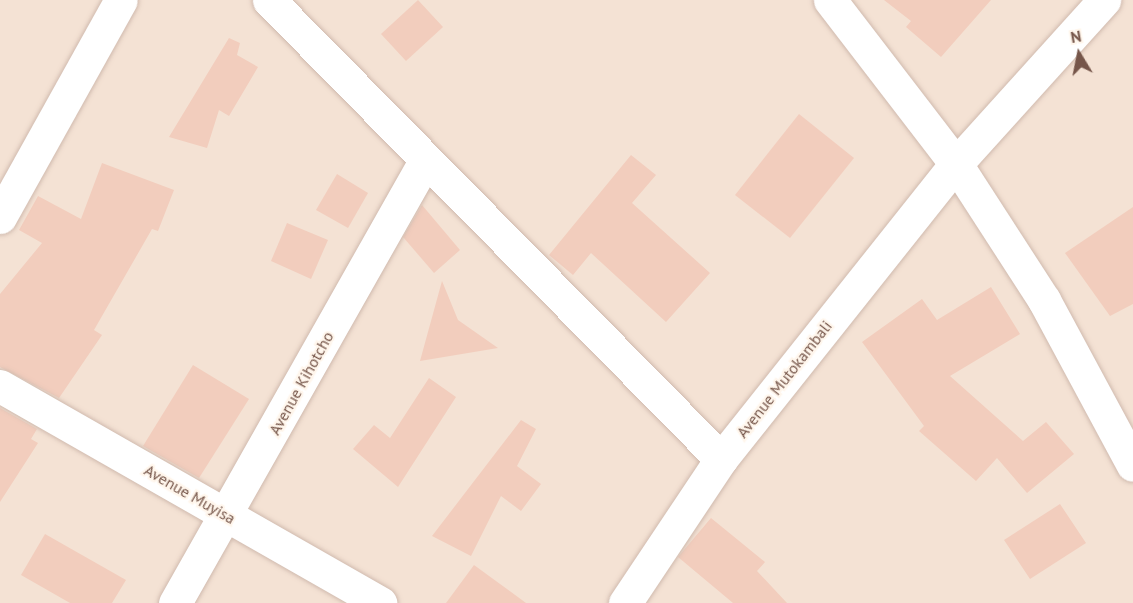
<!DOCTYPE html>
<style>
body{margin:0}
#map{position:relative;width:1133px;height:603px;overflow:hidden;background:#fcf1e6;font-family:"PT Sans",sans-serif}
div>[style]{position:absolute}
.residential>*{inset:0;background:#f4e2d4}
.building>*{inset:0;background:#f2cdbd}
.roads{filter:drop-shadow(0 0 2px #d0baae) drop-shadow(0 0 2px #d0baae)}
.minor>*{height:33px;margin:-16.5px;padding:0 16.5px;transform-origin:16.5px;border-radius:16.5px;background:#fff}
span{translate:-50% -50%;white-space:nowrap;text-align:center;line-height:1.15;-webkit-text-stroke:4.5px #fff6ec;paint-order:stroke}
.street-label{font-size:16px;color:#76564a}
.north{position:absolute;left:1049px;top:24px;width:60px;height:60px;-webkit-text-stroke:4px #fff6ec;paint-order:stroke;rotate:350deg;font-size:16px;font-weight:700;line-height:24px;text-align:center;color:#76564a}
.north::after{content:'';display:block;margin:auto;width:21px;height:27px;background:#76564a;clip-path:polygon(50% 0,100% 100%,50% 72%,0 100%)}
</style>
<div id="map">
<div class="residential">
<div style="clip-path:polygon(0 0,1133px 0,1133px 603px,0 603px)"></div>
</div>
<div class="building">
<div style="clip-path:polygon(418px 0,443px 27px,406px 61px,381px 34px)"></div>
<div style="clip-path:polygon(884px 0,991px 0,941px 57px,906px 27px,911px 21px)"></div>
<div style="clip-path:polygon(229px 38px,240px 43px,237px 55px,258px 67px,229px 116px,219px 110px,207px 148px,169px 137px)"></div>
<div style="clip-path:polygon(799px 114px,854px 158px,790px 238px,735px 195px)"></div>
<div style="clip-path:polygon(631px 155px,656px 175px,632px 203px,710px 273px,666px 322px,591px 253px,573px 275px,549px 255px)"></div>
<div style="clip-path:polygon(102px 163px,174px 190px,158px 231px,152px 229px,94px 330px,102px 335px,59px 398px,0 367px,0 294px,42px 243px,19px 230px,38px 196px,81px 219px)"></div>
<div style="clip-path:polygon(337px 174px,368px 193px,348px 228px,316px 210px)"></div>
<div style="clip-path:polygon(422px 205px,460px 250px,434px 273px,403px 237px)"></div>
<div style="clip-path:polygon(1133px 207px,1133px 304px,1110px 316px,1065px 253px)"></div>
<div style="clip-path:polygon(287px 223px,328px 240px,311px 279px,271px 261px)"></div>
<div style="clip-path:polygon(442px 281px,458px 320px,498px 348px,420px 361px)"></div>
<div style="clip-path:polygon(991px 287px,1020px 334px,950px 376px,1023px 441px,1046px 422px,1074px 454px,1027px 493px,997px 458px,976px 481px,919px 431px,924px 426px,862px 342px,922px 299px,937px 320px)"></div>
<div style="clip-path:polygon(193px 365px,249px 399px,199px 478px,143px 446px)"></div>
<div style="clip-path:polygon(429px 378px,456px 397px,398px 487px,353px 449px,374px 425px,390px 438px)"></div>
<div style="clip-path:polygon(0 408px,37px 429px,31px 439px,38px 443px,0 502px)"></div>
<div style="clip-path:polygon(521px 420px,536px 429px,517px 466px,541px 484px,521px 511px,501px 496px,471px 556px,432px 536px)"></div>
<div style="clip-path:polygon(1060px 504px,1086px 543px,1030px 579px,1004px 540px)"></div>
<div style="clip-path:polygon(711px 518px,765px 562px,757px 571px,787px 603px,733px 603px,678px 557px)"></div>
<div style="clip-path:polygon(45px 534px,126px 580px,112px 603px,70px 603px,21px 575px)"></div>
<div style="clip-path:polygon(474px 565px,526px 603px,446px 603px)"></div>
</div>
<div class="roads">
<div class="minor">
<div style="left:269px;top:0;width:644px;rotate:45.44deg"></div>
<div style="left:830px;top:0;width:207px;rotate:52.5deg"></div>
<div style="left:956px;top:164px;width:162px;rotate:57.1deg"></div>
<div style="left:1044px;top:300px;width:187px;rotate:61.7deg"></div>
<div style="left:0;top:217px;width:248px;rotate:-60.9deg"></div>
<div style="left:0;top:386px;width:438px;rotate:29.7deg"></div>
<div style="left:175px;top:603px;width:508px;rotate:-60.51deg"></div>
<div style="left:625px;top:603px;width:173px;rotate:-56.3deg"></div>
<div style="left:721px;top:459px;width:377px;rotate:-51.5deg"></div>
<div style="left:956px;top:164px;width:221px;rotate:-47.9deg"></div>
</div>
</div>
<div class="street-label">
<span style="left:784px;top:379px;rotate:-52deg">Avenue Mutokambali</span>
<span style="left:301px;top:383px;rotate:-61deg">Avenue Kihotcho</span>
<span style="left:190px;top:494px;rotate:30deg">Avenue Muyisa</span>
</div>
<div class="north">N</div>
</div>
